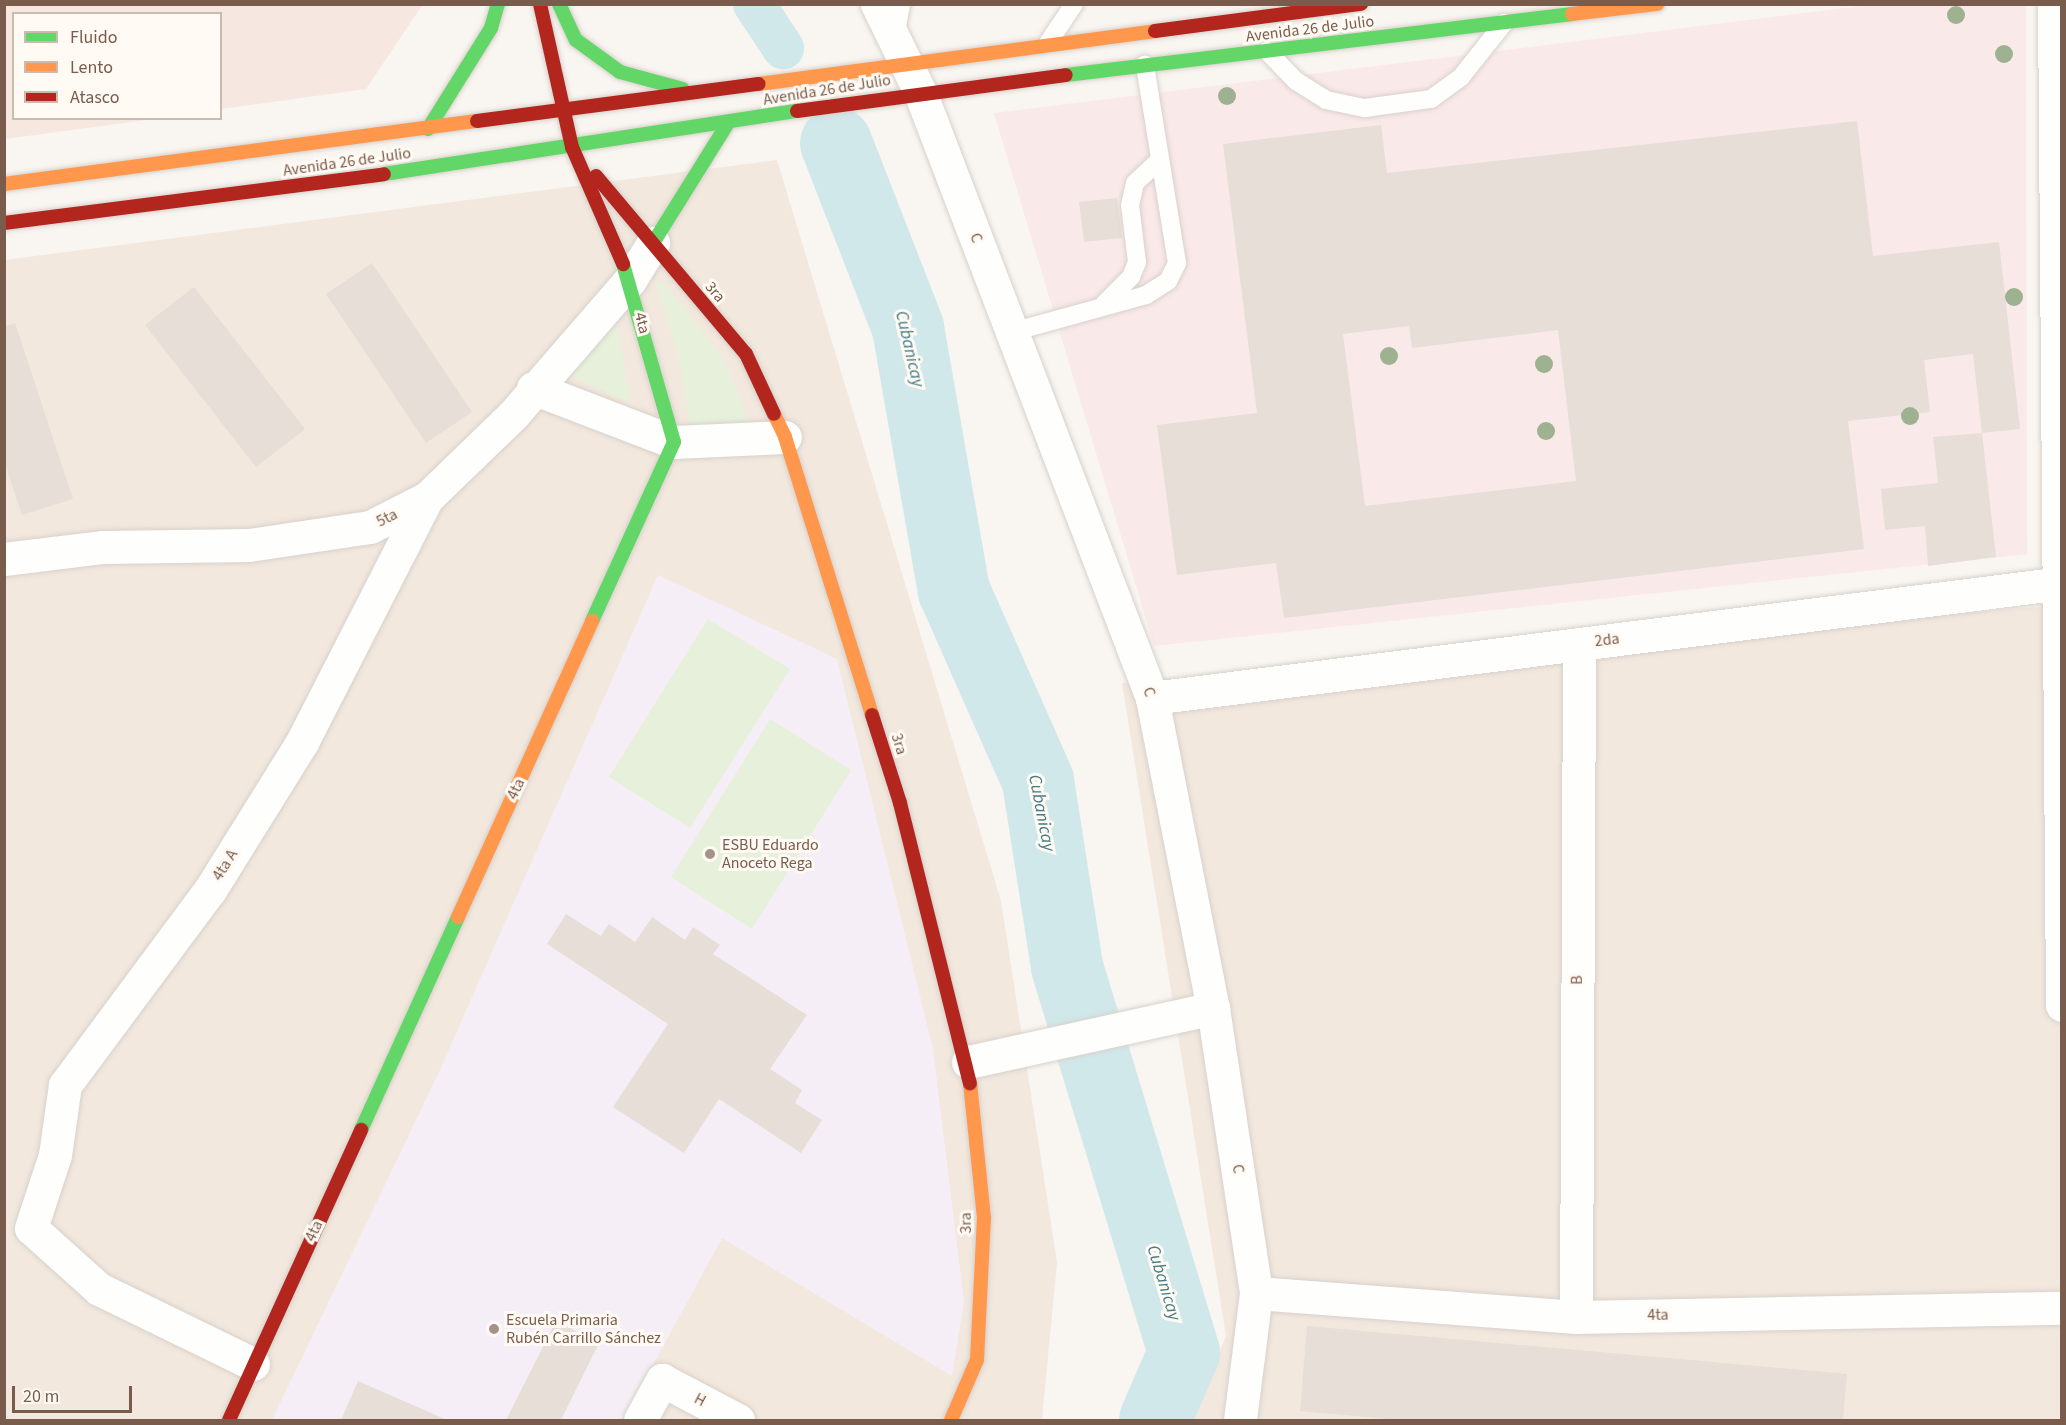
<!DOCTYPE html>
<meta charset="utf-8">
<style>
body{margin:0}
#map{position:relative;width:2066px;height:1425px;overflow:hidden;background:#f9f5f0;font-family:"Source Sans 3",sans-serif}
div>[style]{position:absolute}
.residential>*{inset:0;background:#f2e8de}
.commercial>*{inset:0;background:#f6e8e1}
.education>*{inset:0;background:#f6eef6}
.medical>*{inset:0;background:#fae9e9}
.green>*{inset:0;background:#e7f0db}
.canal>*{height:42px;margin:-21px;padding:0 21px;transform-origin:21px;border-radius:21px;background:#d0e8ea}
.river>*{height:72px;margin:-36px;padding:0 36px;transform-origin:36px;border-radius:36px;background:#d0e8ea}
.building>*{inset:0;background:#e6ded7}
.roads{filter:drop-shadow(0 0 2px #d7d1cb) drop-shadow(0 0 2px #d7d1cb)}
.lane>*{height:18px;margin:-9px;padding:0 9px;transform-origin:9px;border-radius:9px;background:#fefefd}
.street>*{height:33px;margin:-16.5px;padding:0 16.5px;transform-origin:16.5px;border-radius:16.5px;background:#fefefd}
.fast>*{height:14px;margin:-7px;padding:0 7px;transform-origin:7px;border-radius:7px;background:#63d668}
.slow>*{height:14px;margin:-7px;padding:0 7px;transform-origin:7px;border-radius:7px;background:#ff974d}
.jam>*{height:14px;margin:-7px;padding:0 7px;transform-origin:7px;border-radius:7px;background:#b3261e}
.trees>*{width:18px;height:18px;margin:-9px;border-radius:50%;background:#9eb190}
.dots>*{width:16px;height:16px;translate:-50% -50%;box-sizing:border-box;border:3px solid #fffaf3;border-radius:50%}
span{translate:-50% -50%;white-space:nowrap;text-align:center;line-height:1.15;-webkit-text-stroke:6px #fffaf3;paint-order:stroke}
.street-label{font-size:16px;color:#7a5c4d}
.poi-label{font-size:16px;color:#7a5c4d}
.left{translate:0 -50%;text-align:left}
.water-label{font-size:18px;color:#437c86;font-style:italic}
.frame{position:absolute;inset:0;border:6px solid #7a5c4d;pointer-events:none}
.legend{position:absolute;left:12px;top:12px;width:210px;height:108px;box-sizing:border-box;background:#fffaf3;border:2px solid #cabbb1;margin:0;padding:8px 10px;list-style:none;font-size:18px;color:#7a5c4d}
.legend li{display:flex;align-items:center;gap:12px;height:30px}
.legend b{width:30px;border:2px solid #cabbb1}
.scale{position:absolute;left:12px;top:1386px;width:120px;height:27px;box-sizing:border-box;border:3px solid #7a5c4d;border-top:0;padding-left:8px;font-size:18px;line-height:21px;white-space:nowrap;color:#7a5c4d;-webkit-text-stroke:4px #fffaf3;paint-order:stroke}
</style>
<div id="map">
<div class="residential">
<div style="clip-path:polygon(777px 160px,1001px 901px,1057px 1262px,1042px 1420px,5px 1420px,4px 260px)"></div>
<div style="clip-path:polygon(2061px 605px,2061px 1420px,1191px 1420px,1226px 1336px,1122px 683px)"></div>
</div>
<div class="commercial">
<div style="clip-path:polygon(423px 4px,366px 89px,221px 109px,220px 14px,14px 14px,14px 118px,154px 119px,5px 139px,5px 5px)"></div>
</div>
<div class="education">
<div style="clip-path:polygon(658px 575px,837px 659px,933px 1049px,964px 1302px,952px 1376px,722px 1238px,623px 1420px,272px 1420px,440px 1070px)"></div>
</div>
<div class="medical">
<div style="clip-path:polygon(1870px 5px,2026px 5px,2027px 554px,1154px 646px,994px 113px)"></div>
</div>
<div class="green">
<div style="clip-path:polygon(663px 281px,727px 364px,748px 423px,691px 428px,680px 362px,656px 283px)"></div>
<div style="clip-path:polygon(617px 321px,630px 404px,567px 374px)"></div>
<div style="clip-path:polygon(708px 619px,790px 669px,690px 828px,609px 777px)"></div>
<div style="clip-path:polygon(770px 719px,851px 770px,752px 929px,671px 877px)"></div>
</div>
<div class="canal">
<div style="left:754px;top:4px;width:53px;rotate:56.6deg"></div>
</div>
<div class="river">
<div style="left:836px;top:143px;width:199px;rotate:68.7deg"></div>
<div style="left:908px;top:328px;width:267px;rotate:80.1deg"></div>
<div style="left:954px;top:591px;width:208px;rotate:66.1deg"></div>
<div style="left:1038px;top:781px;width:188px;rotate:81.1deg"></div>
<div style="left:1067px;top:967px;width:403px;rotate:73.1deg"></div>
<div style="left:1184px;top:1353px;width:73px;rotate:113.4deg"></div>
</div>
<div class="building">
<div style="clip-path:polygon(evenodd,1857px 121px,1873px 256px,1999px 242px,2020px 429px,1982px 433px,1973px 354px,1924px 360px,1930px 412px,1848px 421px,1864px 549px,1284px 618px,1276px 563px,1177px 575px,1157px 425px,1257px 413px,1223px 144px,1381px 125px,1387px 173px,1857px 121px,1409px 326px,1412px 348px,1558px 330px,1576px 481px,1365px 506px,1343px 334px,1409px 326px)"></div>
<div style="clip-path:polygon(1117px 198px,1122px 238px,1084px 242px,1079px 202px)"></div>
<div style="clip-path:polygon(372px 263px,472px 412px,426px 443px,326px 294px)"></div>
<div style="clip-path:polygon(194px 287px,305px 429px,256px 467px,145px 325px)"></div>
<div style="clip-path:polygon(15px 323px,73px 499px,22px 515px,4px 461px,4px 327px)"></div>
<div style="clip-path:polygon(1982px 433px,1996px 557px,1928px 566px,1925px 526px,1885px 530px,1881px 489px,1938px 483px,1933px 437px)"></div>
<div style="clip-path:polygon(566px 914px,601px 936px,609px 924px,635px 942px,652px 917px,685px 940px,693px 927px,720px 945px,713px 954px,807px 1015px,770px 1069px,802px 1090px,795px 1103px,822px 1120px,801px 1153px,719px 1099px,684px 1153px,613px 1107px,668px 1024px,547px 944px)"></div>
<div style="clip-path:polygon(556px 1321px,599px 1343px,561px 1420px,506px 1420px)"></div>
<div style="clip-path:polygon(1307px 1326px,1847px 1374px,1843px 1420px,1400px 1420px,1300px 1411px)"></div>
<div style="clip-path:polygon(358px 1381px,447px 1420px,341px 1420px)"></div>
</div>
<div class="roads">
<div class="lane">
<div style="left:895px;top:36px;width:33px;rotate:-79deg"></div>
<div style="left:1048px;top:43px;width:47px;rotate:-56.3deg"></div>
<div style="left:1267px;top:51px;width:42px;rotate:46deg"></div>
<div style="left:1296px;top:81px;width:36px;rotate:32deg"></div>
<div style="left:1326px;top:100px;width:40px;rotate:12deg"></div>
<div style="left:1365px;top:108px;width:67px;rotate:-7.8deg"></div>
<div style="left:1431px;top:99px;width:37px;rotate:-36deg"></div>
<div style="left:1461px;top:77px;width:69px;rotate:-51.5deg"></div>
<div style="left:1104px;top:304px;width:38px;rotate:-45deg"></div>
<div style="left:1131px;top:277px;width:16px;rotate:-68deg"></div>
<div style="left:1137px;top:262px;width:57px;rotate:-97deg"></div>
<div style="left:1130px;top:205px;width:23px;rotate:-77deg"></div>
<div style="left:1135px;top:183px;width:34px;rotate:-43deg"></div>
<div style="left:1012px;top:332px;width:139px;rotate:-15.4deg"></div>
<div style="left:1146px;top:295px;width:26px;rotate:-32deg"></div>
<div style="left:1168px;top:281px;width:20px;rotate:-63deg"></div>
<div style="left:1177px;top:263px;width:201px;rotate:-99.2deg"></div>
</div>
<div class="street">
<div style="left:877px;top:4px;width:98px;rotate:64deg"></div>
<div style="left:920px;top:92px;width:649px;rotate:69.05deg"></div>
<div style="left:1152px;top:698px;width:316px;rotate:78.9deg"></div>
<div style="left:1213px;top:1008px;width:288px;rotate:81.4deg"></div>
<div style="left:1256px;top:1293px;width:128px;rotate:97.2deg"></div>
<div style="left:2054px;top:4px;width:1001px;rotate:89.54deg"></div>
<div style="left:533px;top:388px;width:151px;rotate:21deg"></div>
<div style="left:674px;top:442px;width:111px;rotate:-2.6deg"></div>
<div style="left:4px;top:559px;width:100px;rotate:-6.9deg"></div>
<div style="left:103px;top:547px;width:146px;rotate:-0.8deg"></div>
<div style="left:249px;top:545px;width:122px;rotate:-8.5deg"></div>
<div style="left:370px;top:527px;width:64px;rotate:-27deg"></div>
<div style="left:427px;top:498px;width:120px;rotate:-44deg"></div>
<div style="left:513px;top:415px;width:179px;rotate:-49.1deg"></div>
<div style="left:630px;top:280px;width:44px;rotate:-58.1deg"></div>
<div style="left:1152px;top:698px;width:917px;rotate:-7.2deg"></div>
<div style="left:968px;top:1062px;width:251px;rotate:-12.4deg"></div>
<div style="left:1256px;top:1293px;width:321px;rotate:4.3deg"></div>
<div style="left:1576px;top:1317px;width:486px;rotate:-1.1deg"></div>
<div style="left:1576px;top:1317px;width:673px;rotate:-89.74deg"></div>
<div style="left:253px;top:1364px;width:171px;rotate:-154deg"></div>
<div style="left:99px;top:1289px;width:91px;rotate:-138.1deg"></div>
<div style="left:31px;top:1228px;width:77px;rotate:-71.8deg"></div>
<div style="left:55px;top:1155px;width:71px;rotate:-81.9deg"></div>
<div style="left:65px;top:1085px;width:243px;rotate:-53.4deg"></div>
<div style="left:210px;top:890px;width:174px;rotate:-58.1deg"></div>
<div style="left:302px;top:742px;width:274px;rotate:-62.9deg"></div>
<div style="left:640px;top:1420px;width:46px;rotate:-61.2deg"></div>
<div style="left:662px;top:1380px;width:86px;rotate:27.8deg"></div>
</div>
<div class="fast">
<div style="left:559px;top:4px;width:40px;rotate:65deg"></div>
<div style="left:576px;top:40px;width:54px;rotate:36deg"></div>
<div style="left:620px;top:72px;width:65px;rotate:15.1deg"></div>
<div style="left:1066px;top:75px;width:510px;rotate:-6.87deg"></div>
<div style="left:428px;top:129px;width:119px;rotate:-58deg"></div>
<div style="left:491px;top:28px;width:25px;rotate:-74deg"></div>
<div style="left:384px;top:174px;width:418px;rotate:-8.7deg"></div>
<div style="left:653px;top:243px;width:142px;rotate:-58deg"></div>
<div style="left:592px;top:621px;width:197px;rotate:-65.4deg"></div>
<div style="left:674px;top:442px;width:185px;rotate:-106deg"></div>
<div style="left:361px;top:1130px;width:234px;rotate:-65.5deg"></div>
</div>
<div class="slow">
<div style="left:1572px;top:14px;width:86px;rotate:-6.7deg"></div>
<div style="left:759px;top:84px;width:400px;rotate:-7.6deg"></div>
<div style="left:4px;top:184px;width:477px;rotate:-7.6deg"></div>
<div style="left:774px;top:414px;width:25px;rotate:64deg"></div>
<div style="left:785px;top:437px;width:291px;rotate:72.6deg"></div>
<div style="left:458px;top:917px;width:325px;rotate:-65.6deg"></div>
<div style="left:951px;top:1420px;width:65px;rotate:-66.6deg"></div>
<div style="left:977px;top:1360px;width:142px;rotate:-87.2deg"></div>
<div style="left:984px;top:1218px;width:136px;rotate:-95.9deg"></div>
</div>
<div class="jam">
<div style="left:540px;top:4px;width:147px;rotate:77.4deg"></div>
<div style="left:572px;top:147px;width:128px;rotate:66.4deg"></div>
<div style="left:1155px;top:31px;width:208px;rotate:-7.5deg"></div>
<div style="left:797px;top:111px;width:271px;rotate:-7.6deg"></div>
<div style="left:477px;top:121px;width:284px;rotate:-7.5deg"></div>
<div style="left:596px;top:176px;width:233px;rotate:49.9deg"></div>
<div style="left:746px;top:354px;width:66px;rotate:65deg"></div>
<div style="left:4px;top:223px;width:383px;rotate:-7.3deg"></div>
<div style="left:872px;top:715px;width:92px;rotate:72.3deg"></div>
<div style="left:900px;top:803px;width:289px;rotate:76deg"></div>
<div style="left:229px;top:1420px;width:319px;rotate:-65.5deg"></div>
</div>
</div>
<div class="trees">
<div style="left:1956px;top:15px"></div>
<div style="left:2004px;top:54px"></div>
<div style="left:1227px;top:96px"></div>
<div style="left:2014px;top:297px"></div>
<div style="left:1389px;top:356px"></div>
<div style="left:1544px;top:364px"></div>
<div style="left:1910px;top:416px"></div>
<div style="left:1546px;top:431px"></div>
</div>
<div class="dots">
<div style="left:710px;top:854px;background:#a69286"></div>
<div style="left:494px;top:1329px;background:#a69286"></div>
</div>
<div class="street-label">
<span style="left:1310px;top:29px;rotate:-7deg">Avenida 26 de Julio</span>
<span style="left:827px;top:90px;rotate:-9deg">Avenida 26 de Julio</span>
<span style="left:347px;top:162px;rotate:-8deg">Avenida 26 de Julio</span>
<span style="left:976px;top:238px;rotate:69deg">C</span>
<span style="left:715px;top:292px;rotate:50deg">3ra</span>
<span style="left:642px;top:323px;rotate:75deg">4ta</span>
<span style="left:387px;top:518px;rotate:-27deg">5ta</span>
<span style="left:1607px;top:640px;rotate:-7deg">2da</span>
<span style="left:1149px;top:692px;rotate:71deg">C</span>
<span style="left:899px;top:744px;rotate:73deg">3ra</span>
<span style="left:516px;top:789px;rotate:-65deg">4ta</span>
<span style="left:225px;top:865px;rotate:-58deg">4ta A</span>
<span style="left:1577px;top:980px;rotate:-90deg">B</span>
<span style="left:1238px;top:1169px;rotate:81deg">C</span>
<span style="left:966px;top:1223px;rotate:-91deg">3ra</span>
<span style="left:314px;top:1231px;rotate:-65deg">4ta</span>
<span style="left:1658px;top:1315px;rotate:-1deg">4ta</span>
<span style="left:700px;top:1400px;rotate:28deg">H</span>
</div>
<div class="poi-label">
<span class="left" style="left:722px;top:854px">ESBU Eduardo<br>Anoceto Rega</span>
<span class="left" style="left:506px;top:1329px">Escuela Primaria<br>Rubén Carrillo Sánchez</span>
</div>
<div class="water-label">
<span style="left:909px;top:349px;rotate:77deg">Cubanicay</span>
<span style="left:1041px;top:813px;rotate:79deg">Cubanicay</span>
<span style="left:1163px;top:1283px;rotate:73deg">Cubanicay</span>
</div>
<div class="frame"></div>
<ul class="legend">
<li><b style="height:8px;background:#63d668"></b>Fluido</li>
<li><b style="height:8px;background:#ff974d"></b>Lento</li>
<li><b style="height:8px;background:#b3261e"></b>Atasco</li>
</ul>
<div class="scale">20 m</div>
</div>
